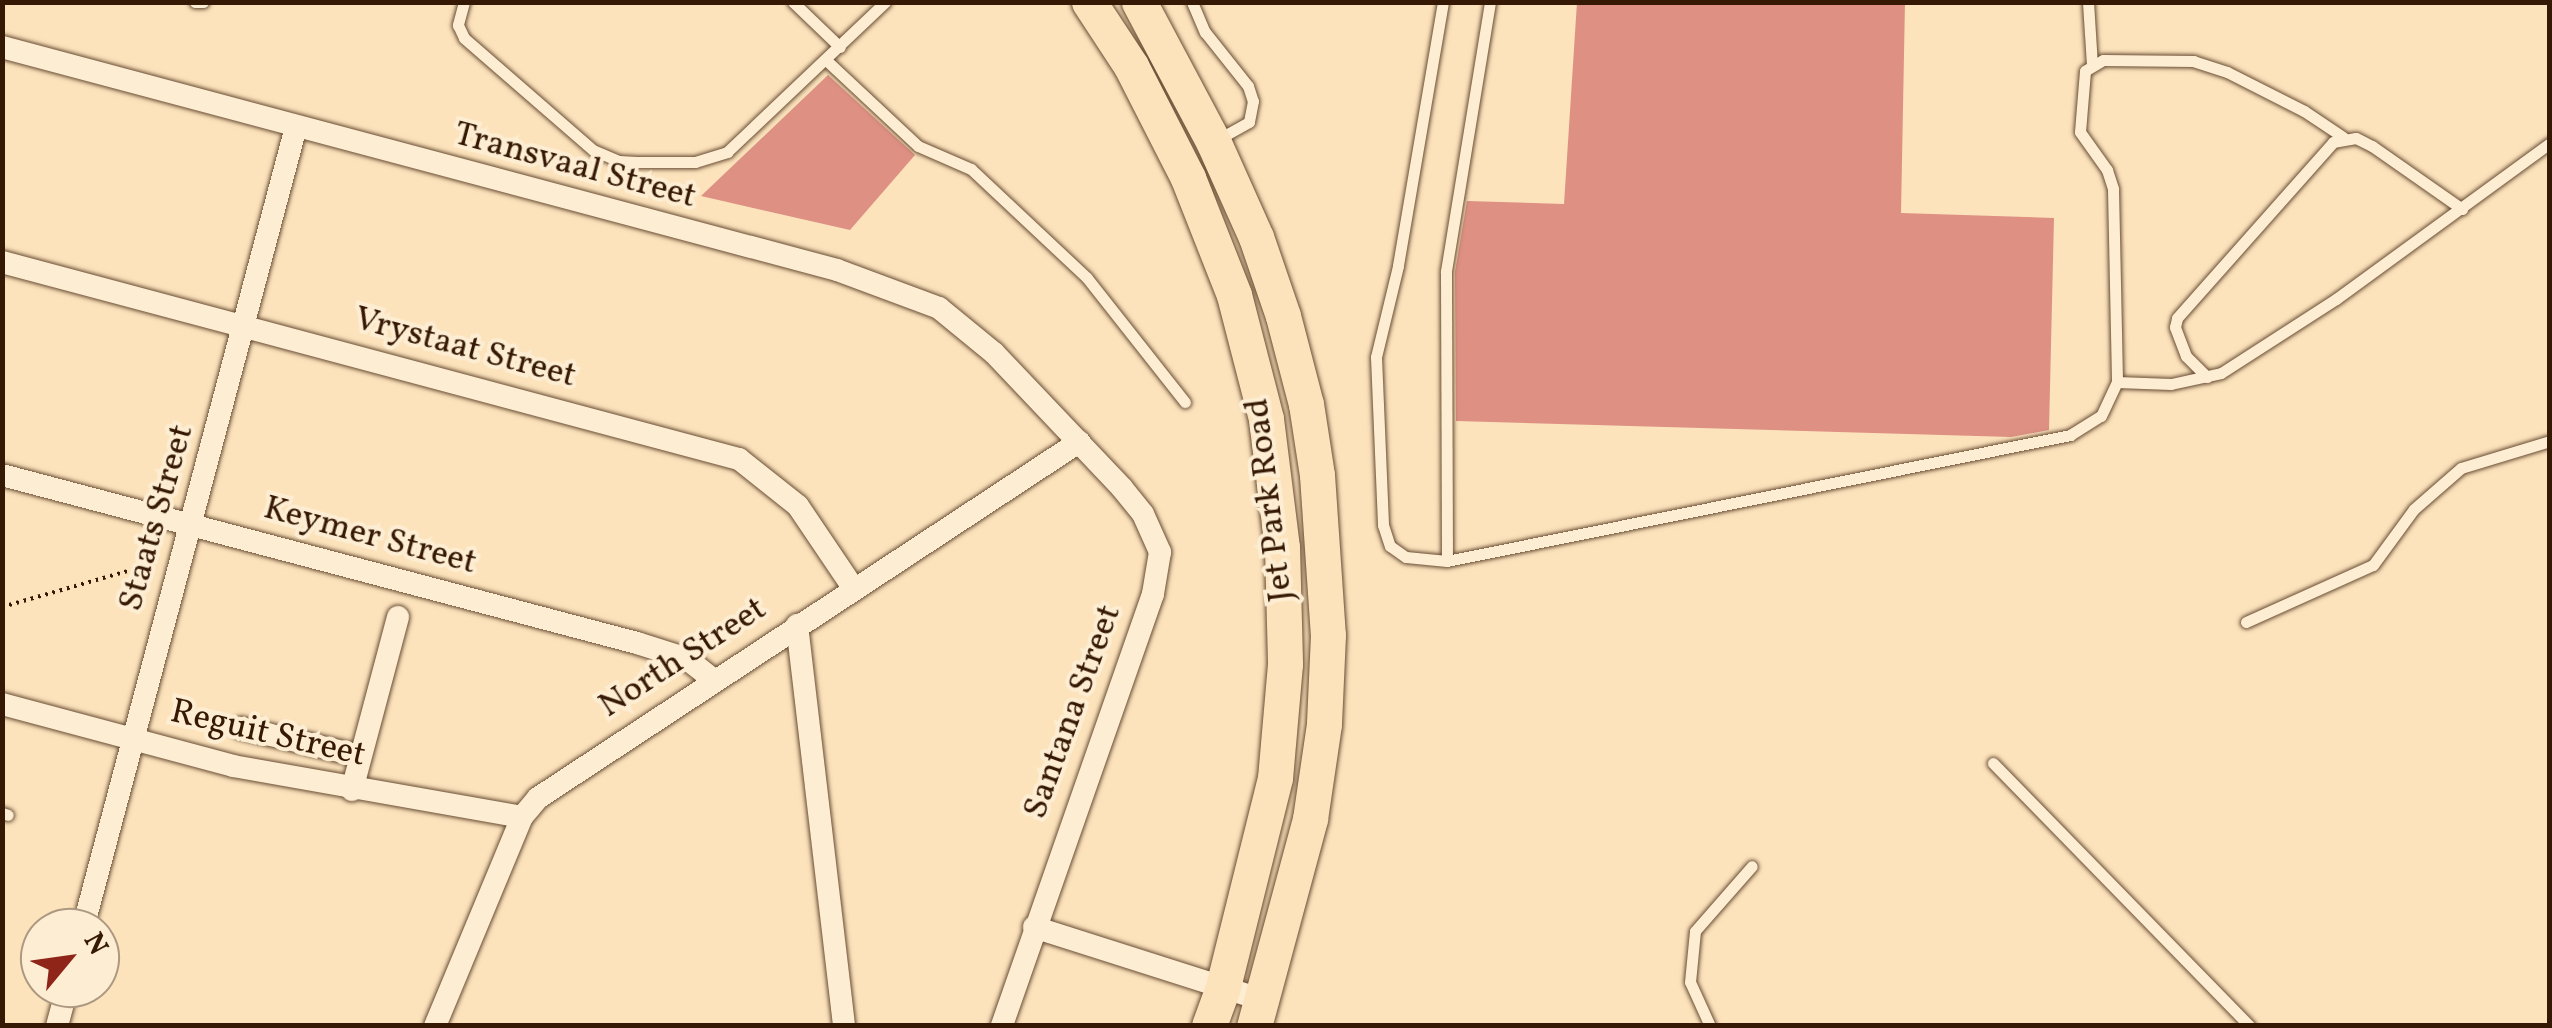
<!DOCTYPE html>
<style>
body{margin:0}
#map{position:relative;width:2552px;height:1028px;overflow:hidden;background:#fce3bc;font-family:Vollkorn,serif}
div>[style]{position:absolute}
.building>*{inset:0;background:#de9083}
.path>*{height:4px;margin-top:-2px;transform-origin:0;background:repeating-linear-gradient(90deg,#361905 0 2.5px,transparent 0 7.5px)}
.roads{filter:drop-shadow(0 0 2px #684c33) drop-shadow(0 0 2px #684c33)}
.service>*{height:11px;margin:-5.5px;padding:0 5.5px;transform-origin:5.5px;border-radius:5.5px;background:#fdedd3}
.minor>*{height:22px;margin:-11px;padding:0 11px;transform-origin:11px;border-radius:11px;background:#fdedd3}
.primary>*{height:35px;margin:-17.5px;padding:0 17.5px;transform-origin:17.5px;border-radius:17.5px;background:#fce3bc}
span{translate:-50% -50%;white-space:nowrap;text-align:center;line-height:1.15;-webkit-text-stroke:8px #fdedd3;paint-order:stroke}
.street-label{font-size:35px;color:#361905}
.frame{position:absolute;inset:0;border:5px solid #361905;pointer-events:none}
.north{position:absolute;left:20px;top:908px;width:100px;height:100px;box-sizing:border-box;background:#fdedd3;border:2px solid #ad9881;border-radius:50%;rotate:61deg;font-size:28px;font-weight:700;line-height:40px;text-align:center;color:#361905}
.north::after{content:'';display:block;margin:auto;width:35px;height:45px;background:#8f2418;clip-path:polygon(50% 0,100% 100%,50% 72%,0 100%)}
</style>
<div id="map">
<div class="building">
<div style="clip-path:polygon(1577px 2px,1905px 2px,1901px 213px,2054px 218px,2049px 430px,2011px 437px,1456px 421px,1455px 272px,1467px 201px,1564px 204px)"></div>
<div style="clip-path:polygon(828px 75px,915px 155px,850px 230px,701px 196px)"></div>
</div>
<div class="path">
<div style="left:2px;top:607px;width:163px;rotate:-16deg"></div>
</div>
<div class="roads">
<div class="service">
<div style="left:195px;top:2px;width:8px"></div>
<div style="left:464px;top:2px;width:24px;rotate:105deg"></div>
<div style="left:458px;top:25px;width:14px;rotate:65deg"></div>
<div style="left:464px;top:38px;width:171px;rotate:41deg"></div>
<div style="left:593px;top:150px;width:28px;rotate:23deg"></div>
<div style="left:619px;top:161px;width:18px;rotate:3deg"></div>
<div style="left:637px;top:162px;width:58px"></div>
<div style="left:695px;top:162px;width:34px;rotate:-17deg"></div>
<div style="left:727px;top:152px;width:218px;rotate:-43.5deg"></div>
<div style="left:793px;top:2px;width:65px;rotate:43.8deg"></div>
<div style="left:1192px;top:2px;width:33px;rotate:67deg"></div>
<div style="left:1205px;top:32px;width:69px;rotate:51.5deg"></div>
<div style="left:1248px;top:86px;width:16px;rotate:72deg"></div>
<div style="left:1253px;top:101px;width:21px;rotate:101deg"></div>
<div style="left:1249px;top:122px;width:37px;rotate:151deg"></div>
<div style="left:1443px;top:2px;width:268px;rotate:99.7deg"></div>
<div style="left:1398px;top:266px;width:94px;rotate:103.6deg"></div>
<div style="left:1376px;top:357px;width:168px;rotate:87.6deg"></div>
<div style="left:1383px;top:525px;width:22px;rotate:72deg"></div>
<div style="left:1390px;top:546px;width:19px;rotate:35deg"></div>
<div style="left:1406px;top:557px;width:41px;rotate:5.6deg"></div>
<div style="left:1447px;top:561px;width:636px;rotate:-11.43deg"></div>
<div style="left:2070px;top:435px;width:36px;rotate:-32deg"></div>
<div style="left:2101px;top:416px;width:38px;rotate:-65deg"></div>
<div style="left:2088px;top:2px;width:63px;rotate:86.4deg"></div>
<div style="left:826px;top:60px;width:126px;rotate:43.1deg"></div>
<div style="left:918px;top:146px;width:58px;rotate:23.5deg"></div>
<div style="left:971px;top:169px;width:159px;rotate:43.2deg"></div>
<div style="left:1087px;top:278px;width:158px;rotate:51.7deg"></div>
<div style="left:2343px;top:137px;width:47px;rotate:-146.3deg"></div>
<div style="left:2304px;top:111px;width:86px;rotate:-153.1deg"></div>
<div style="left:2227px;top:72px;width:35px;rotate:-162deg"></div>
<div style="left:2194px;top:61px;width:91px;rotate:-179.4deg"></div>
<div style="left:2103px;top:60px;width:21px;rotate:149deg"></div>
<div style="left:2085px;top:71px;width:61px;rotate:94.7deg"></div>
<div style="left:2080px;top:132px;width:47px;rotate:54.6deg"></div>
<div style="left:2107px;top:170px;width:20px;rotate:72deg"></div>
<div style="left:2113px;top:189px;width:193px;rotate:88.8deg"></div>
<div style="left:2117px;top:382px;width:54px;rotate:2.1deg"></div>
<div style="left:2171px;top:384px;width:51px;rotate:-12.4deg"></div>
<div style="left:2221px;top:373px;width:137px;rotate:-32.8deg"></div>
<div style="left:2336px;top:299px;width:265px;rotate:-36.1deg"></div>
<div style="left:2207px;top:377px;width:30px;rotate:-135deg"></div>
<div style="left:2186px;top:356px;width:31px;rotate:-111deg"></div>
<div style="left:2175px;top:327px;width:9px;rotate:-77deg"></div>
<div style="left:2177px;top:318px;width:235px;rotate:-48.4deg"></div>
<div style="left:2333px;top:142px;width:23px;rotate:-10deg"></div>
<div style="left:2356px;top:138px;width:18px;rotate:27deg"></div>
<div style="left:2372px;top:146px;width:110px;rotate:35deg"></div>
<div style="left:1447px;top:561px;width:290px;rotate:-90.2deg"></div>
<div style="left:1446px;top:271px;width:273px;rotate:-80.7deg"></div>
<div style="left:2246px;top:622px;width:139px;rotate:-24.2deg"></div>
<div style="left:2373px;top:565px;width:69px;rotate:-53.8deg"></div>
<div style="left:2414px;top:509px;width:62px;rotate:-41.1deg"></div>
<div style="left:2461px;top:468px;width:93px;rotate:-16.9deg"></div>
<div style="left:1993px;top:763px;width:368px;rotate:45.7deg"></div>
<div style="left:2px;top:813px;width:6px;rotate:18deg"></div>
<div style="left:1710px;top:1026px;width:48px;rotate:-114.4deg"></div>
<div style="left:1690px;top:982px;width:51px;rotate:-84.4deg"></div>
<div style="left:1695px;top:931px;width:86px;rotate:-48.8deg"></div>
</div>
<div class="minor">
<div style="left:2px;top:47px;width:864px;rotate:14.95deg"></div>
<div style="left:837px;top:270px;width:109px;rotate:20.4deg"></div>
<div style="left:939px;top:308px;width:71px;rotate:39.3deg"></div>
<div style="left:994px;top:353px;width:186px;rotate:46.5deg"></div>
<div style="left:1122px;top:488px;width:33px;rotate:51deg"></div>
<div style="left:1143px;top:514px;width:42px;rotate:65.9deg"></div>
<div style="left:1160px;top:552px;width:43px;rotate:99.5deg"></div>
<div style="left:1153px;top:594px;width:458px;rotate:109.3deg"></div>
<div style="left:2px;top:262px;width:763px;rotate:14.97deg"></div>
<div style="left:739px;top:459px;width:75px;rotate:38.5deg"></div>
<div style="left:798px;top:506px;width:100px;rotate:56deg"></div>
<div style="left:2px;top:475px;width:657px;rotate:14.82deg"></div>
<div style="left:637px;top:643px;width:52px;rotate:17.7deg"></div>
<div style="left:687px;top:659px;width:33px;rotate:38deg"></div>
<div style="left:797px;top:625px;width:404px;rotate:83.3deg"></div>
<div style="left:2px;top:704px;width:239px;rotate:15deg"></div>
<div style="left:233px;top:766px;width:293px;rotate:10deg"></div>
<div style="left:241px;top:728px;width:122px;rotate:13.2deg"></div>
<div style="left:352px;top:790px;width:179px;rotate:-75.1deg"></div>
<div style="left:1034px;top:927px;width:240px;rotate:17.7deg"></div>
<div style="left:83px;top:928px;width:829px;rotate:-75.11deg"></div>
<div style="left:57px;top:1026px;width:39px;rotate:-75deg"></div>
<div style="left:435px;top:1026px;width:226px;rotate:-67.4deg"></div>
<div style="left:522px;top:817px;width:25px;rotate:-50deg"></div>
<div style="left:538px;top:798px;width:648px;rotate:-33.35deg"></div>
</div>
<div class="primary">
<div style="left:1089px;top:2px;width:77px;rotate:56.7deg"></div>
<div style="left:1131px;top:66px;width:126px;rotate:63deg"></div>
<div style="left:1188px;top:178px;width:126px;rotate:68.5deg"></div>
<div style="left:1234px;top:295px;width:128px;rotate:75.5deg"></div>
<div style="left:1266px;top:419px;width:129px;rotate:82.9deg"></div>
<div style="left:1282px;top:547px;width:117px;rotate:88.5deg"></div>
<div style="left:1285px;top:664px;width:114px;rotate:95deg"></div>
<div style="left:1275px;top:778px;width:219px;rotate:104deg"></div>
<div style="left:1222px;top:990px;width:38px;rotate:110deg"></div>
<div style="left:1139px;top:2px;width:157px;rotate:62deg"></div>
<div style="left:1213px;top:141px;width:105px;rotate:65.9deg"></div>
<div style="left:1256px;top:237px;width:83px;rotate:71.1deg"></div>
<div style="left:1283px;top:316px;width:91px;rotate:75.4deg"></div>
<div style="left:1306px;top:404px;width:72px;rotate:81.2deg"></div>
<div style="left:1317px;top:475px;width:160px;rotate:86.1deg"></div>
<div style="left:1328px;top:635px;width:89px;rotate:92.6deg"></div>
<div style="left:1324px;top:724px;width:96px;rotate:98.4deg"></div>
<div style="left:1310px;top:819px;width:214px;rotate:105.1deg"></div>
</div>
</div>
<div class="street-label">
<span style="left:575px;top:166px;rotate:15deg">Transvaal Street</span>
<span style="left:465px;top:348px;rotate:15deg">Vrystaat Street</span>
<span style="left:1270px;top:500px;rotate:-97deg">Jet Park Road</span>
<span style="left:157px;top:518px;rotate:-74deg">Staats Street</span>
<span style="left:370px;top:536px;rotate:15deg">Keymer Street</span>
<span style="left:683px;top:658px;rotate:-33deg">North Street</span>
<span style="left:1073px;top:712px;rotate:-70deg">Santana Street</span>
<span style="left:268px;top:734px;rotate:13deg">Reguit Street</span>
</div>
<div class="frame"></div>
<div class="north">N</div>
</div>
